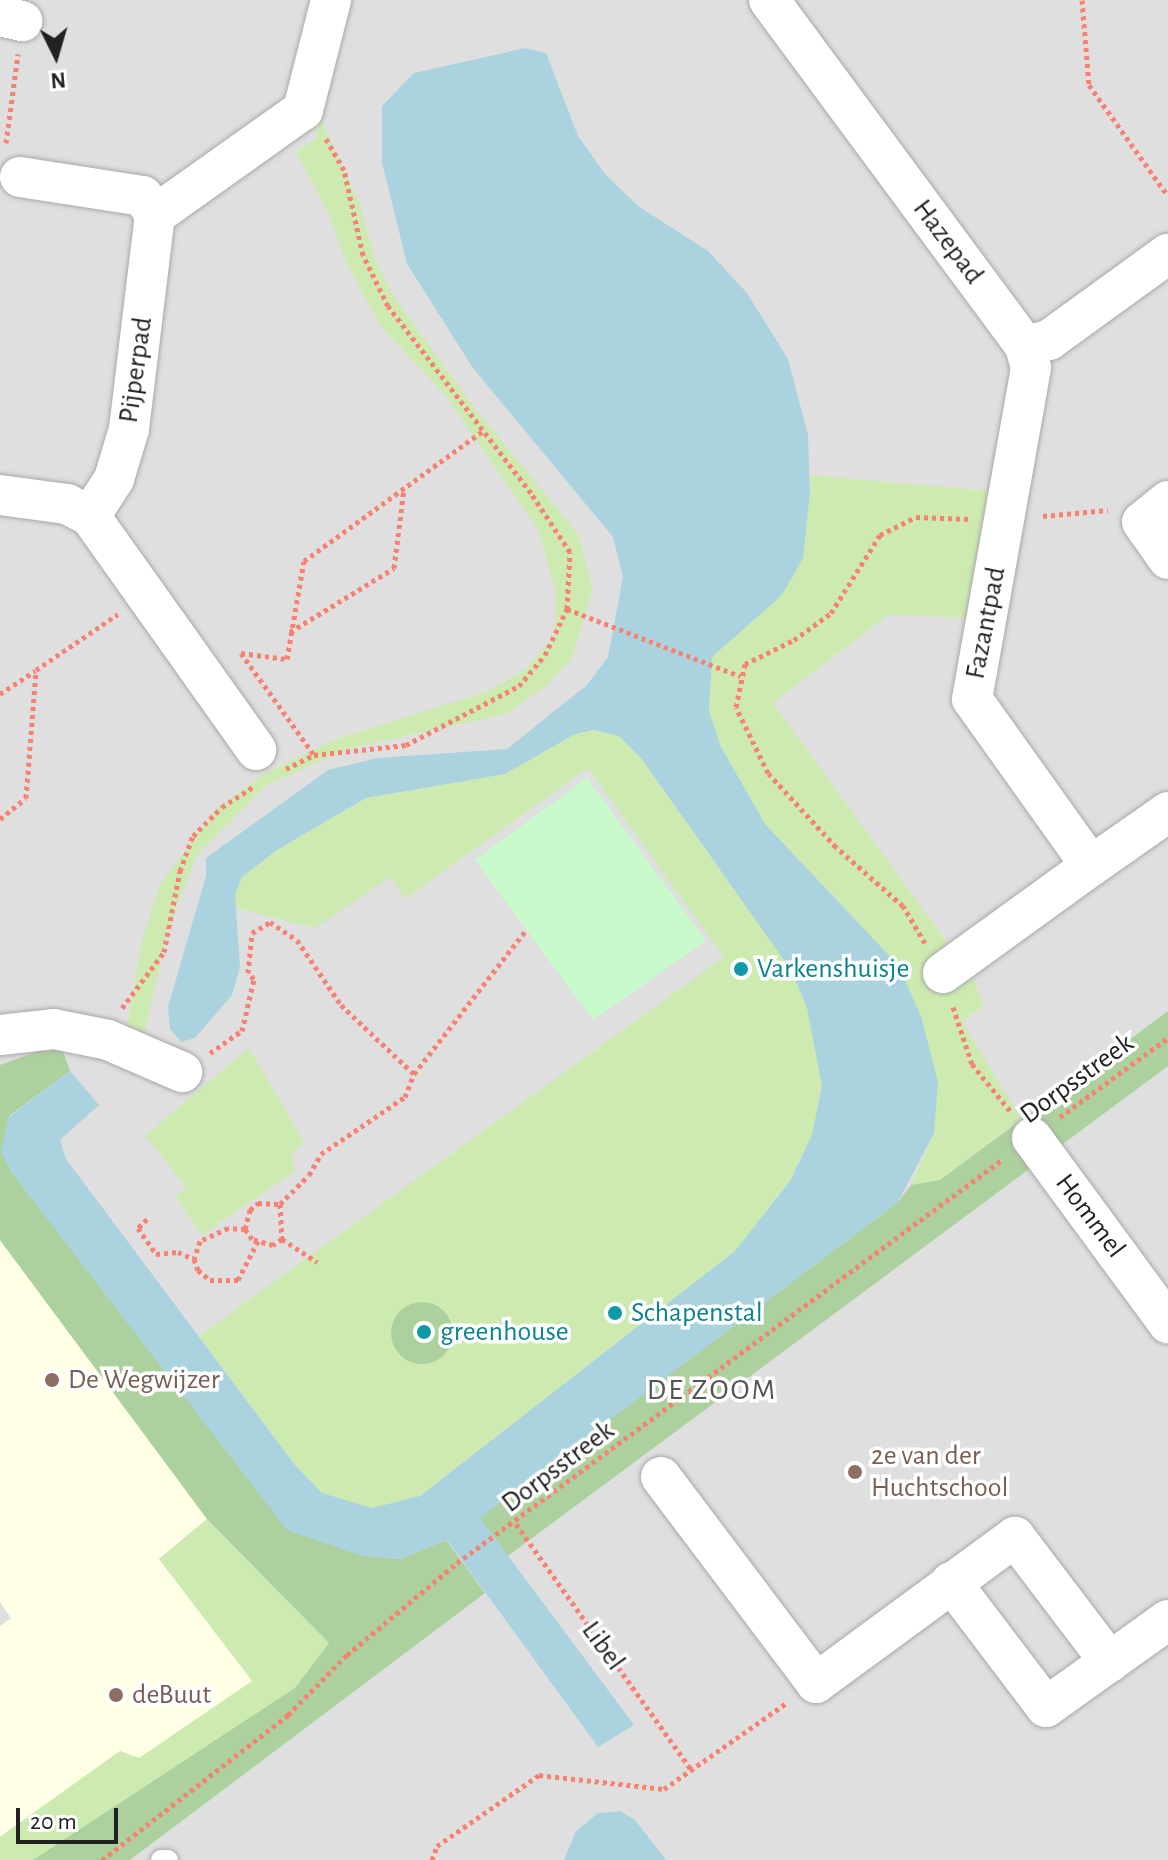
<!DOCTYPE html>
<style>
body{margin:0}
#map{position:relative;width:1168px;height:1860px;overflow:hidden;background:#f2efe9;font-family:"Alegreya Sans",sans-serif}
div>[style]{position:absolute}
.residential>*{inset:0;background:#e0dfdf}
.education>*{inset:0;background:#ffffe5}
.grass>*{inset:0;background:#cdebb0}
.forest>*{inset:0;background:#add19e}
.round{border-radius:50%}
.park>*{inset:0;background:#c8facc}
.water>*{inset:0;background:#aad3df}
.path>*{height:5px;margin-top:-2.5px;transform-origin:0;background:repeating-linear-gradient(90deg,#fa8072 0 4px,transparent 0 8px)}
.roads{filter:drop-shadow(0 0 2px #a9a9a9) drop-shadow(0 0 2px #a9a9a9)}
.lane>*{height:20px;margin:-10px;padding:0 10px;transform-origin:10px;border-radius:10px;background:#fff}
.street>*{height:40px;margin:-20px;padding:0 20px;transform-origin:20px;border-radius:20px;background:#fff}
.dots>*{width:22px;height:22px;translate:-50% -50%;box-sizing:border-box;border:4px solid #fff;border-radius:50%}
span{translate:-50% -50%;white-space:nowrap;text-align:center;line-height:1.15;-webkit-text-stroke:7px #fff;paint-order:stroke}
.street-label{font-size:28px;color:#222}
.culture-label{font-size:28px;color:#0d838f}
.left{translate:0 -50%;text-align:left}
.education-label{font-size:28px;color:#785e54}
.neighbourhood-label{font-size:30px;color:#555;letter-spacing:2px}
.north{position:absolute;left:16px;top:16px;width:80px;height:80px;-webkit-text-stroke:6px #fff;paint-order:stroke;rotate:175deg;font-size:22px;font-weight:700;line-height:32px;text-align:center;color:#222}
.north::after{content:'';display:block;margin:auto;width:28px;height:36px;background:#222;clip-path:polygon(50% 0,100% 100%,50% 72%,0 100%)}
.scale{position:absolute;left:16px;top:1808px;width:102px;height:36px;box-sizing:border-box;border:4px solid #222;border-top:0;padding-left:10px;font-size:24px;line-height:28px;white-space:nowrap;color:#222;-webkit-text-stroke:6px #fff;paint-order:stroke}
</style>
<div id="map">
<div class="residential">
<div style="clip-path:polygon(0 0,1168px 0,1168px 1860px,0 1860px)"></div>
</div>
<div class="education">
<div style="clip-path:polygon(0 1240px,207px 1519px,159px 1559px,253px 1681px,139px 1759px,120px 1751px,0 1837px,0 1626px,11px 1618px,0 1602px)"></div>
</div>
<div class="grass">
<div style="clip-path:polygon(319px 116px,359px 202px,375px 259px,394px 297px,470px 402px,578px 534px,593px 589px,571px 660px,546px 686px,506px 714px,347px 749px,265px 786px,196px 856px,168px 931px,143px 1039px,126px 1032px,142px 941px,161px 883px,215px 810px,264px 774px,333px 740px,486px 692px,526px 669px,555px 635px,556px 592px,538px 530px,446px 396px,381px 327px,345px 260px,328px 212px,296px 152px,316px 139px)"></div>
<div style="clip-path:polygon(810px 475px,988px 491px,969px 618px,888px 615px,773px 703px,973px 978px,984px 1006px,962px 1021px,1021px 1119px,940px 1180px,911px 1185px,934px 1133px,921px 1016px,898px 965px,765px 824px,721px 747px,709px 711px,712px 657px,782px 595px,810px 493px)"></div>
<div style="clip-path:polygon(593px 730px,619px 736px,641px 758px,791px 970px,807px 1007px,822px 1086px,812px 1135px,790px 1181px,735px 1251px,420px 1496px,372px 1508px,349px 1504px,322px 1493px,294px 1464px,199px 1336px,724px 957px,588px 768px,405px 899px,390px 877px,315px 928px,236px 908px,235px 894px,242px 877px,277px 850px,366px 798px,505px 774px,575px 734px)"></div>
<div style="clip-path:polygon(249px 1048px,304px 1142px,291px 1155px,295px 1171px,202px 1235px,175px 1196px,187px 1188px,145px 1136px)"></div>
<div style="clip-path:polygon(207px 1519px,329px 1643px,295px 1688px,245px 1724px,33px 1860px,0 1860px,0 1837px,120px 1751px,139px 1758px,252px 1681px,159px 1559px)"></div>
</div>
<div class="forest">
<div style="clip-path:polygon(1168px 1011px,1168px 1066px,508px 1556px,479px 1518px,898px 1202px,911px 1185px,940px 1180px)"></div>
<div style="clip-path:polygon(60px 1043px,70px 1071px,9px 1116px,2px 1151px,11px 1172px,359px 1555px,400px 1559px,446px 1540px,485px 1593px,130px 1860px,33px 1860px,295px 1688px,329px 1643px,207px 1519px,0 1240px,0 1065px)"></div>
<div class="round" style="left:391px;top:1302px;width:62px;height:62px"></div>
</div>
<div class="park">
<div style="clip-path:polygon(587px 778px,706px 941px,593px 1020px,475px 860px)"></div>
</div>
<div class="water">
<div style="clip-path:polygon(525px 48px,546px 53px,578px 136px,605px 174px,638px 206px,708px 251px,747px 293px,788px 359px,808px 435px,810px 493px,803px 558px,782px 595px,712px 657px,709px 711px,721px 747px,765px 824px,898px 965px,921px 1016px,938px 1082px,934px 1133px,898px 1202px,480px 1518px,634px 1725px,598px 1747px,447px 1540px,400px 1559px,359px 1555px,287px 1530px,11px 1172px,1px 1151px,9px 1117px,70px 1071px,99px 1105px,60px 1140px,66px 1159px,294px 1464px,322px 1493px,372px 1508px,420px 1496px,735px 1251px,790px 1181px,812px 1135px,822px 1086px,807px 1008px,791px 970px,641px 758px,619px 736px,593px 730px,575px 734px,505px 774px,366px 798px,277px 850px,242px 877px,235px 894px,240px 968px,232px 995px,195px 1038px,181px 1042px,170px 1029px,168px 1007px,206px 876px,206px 858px,328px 770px,377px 758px,507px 749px,587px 685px,608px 657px,623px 577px,613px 537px,473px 368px,407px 264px,382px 162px,382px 106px,414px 73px)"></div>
<div style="clip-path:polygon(620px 1811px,635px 1820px,666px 1860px,564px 1860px,576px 1831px,598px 1813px)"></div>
</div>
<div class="path">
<div style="left:1082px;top:0;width:85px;rotate:85.3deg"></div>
<div style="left:1089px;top:85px;width:136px;rotate:54.6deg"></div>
<div style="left:6px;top:143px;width:90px;rotate:-82.3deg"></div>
<div style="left:1043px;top:516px;width:65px;rotate:-5.3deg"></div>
<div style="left:567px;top:609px;width:186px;rotate:21.2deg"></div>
<div style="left:290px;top:632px;width:122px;rotate:-31.6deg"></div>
<div style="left:394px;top:568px;width:80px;rotate:-82.8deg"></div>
<div style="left:241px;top:653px;width:125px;rotate:54.4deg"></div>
<div style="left:314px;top:755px;width:93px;rotate:-6.2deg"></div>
<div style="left:406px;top:745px;width:127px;rotate:-27.6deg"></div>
<div style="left:519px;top:686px;width:40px;rotate:-50deg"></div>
<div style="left:545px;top:655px;width:51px;rotate:-64.4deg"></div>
<div style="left:567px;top:609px;width:57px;rotate:-87deg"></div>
<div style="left:570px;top:552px;width:71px;rotate:-123.5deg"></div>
<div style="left:531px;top:493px;width:235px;rotate:-127.4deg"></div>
<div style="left:388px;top:306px;width:57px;rotate:-116.1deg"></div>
<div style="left:363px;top:255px;width:87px;rotate:-102.6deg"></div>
<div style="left:344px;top:170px;width:39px;rotate:-120deg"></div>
<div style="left:241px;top:653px;width:46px;rotate:7.4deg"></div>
<div style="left:287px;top:659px;width:99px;rotate:-80.2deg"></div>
<div style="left:304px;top:561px;width:221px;rotate:-36deg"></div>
<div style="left:0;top:694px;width:42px;rotate:-33.3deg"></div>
<div style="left:286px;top:769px;width:31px;rotate:-27deg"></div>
<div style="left:0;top:819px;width:33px;rotate:-39deg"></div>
<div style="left:26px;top:798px;width:128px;rotate:-85.5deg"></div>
<div style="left:36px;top:670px;width:99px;rotate:-34.3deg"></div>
<div style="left:925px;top:943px;width:43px;rotate:-120.7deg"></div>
<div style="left:903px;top:906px;width:89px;rotate:-138.6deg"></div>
<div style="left:836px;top:847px;width:100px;rotate:-132.6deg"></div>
<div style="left:768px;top:773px;width:73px;rotate:-115.9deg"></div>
<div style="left:736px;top:707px;width:44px;rotate:-78.2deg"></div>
<div style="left:745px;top:664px;width:55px;rotate:-26.1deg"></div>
<div style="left:794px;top:640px;width:46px;rotate:-36.1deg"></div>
<div style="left:831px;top:613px;width:92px;rotate:-57.9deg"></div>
<div style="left:880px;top:535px;width:40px;rotate:-26.6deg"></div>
<div style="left:916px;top:517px;width:53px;rotate:2.2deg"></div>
<div style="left:953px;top:1007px;width:60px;rotate:71.6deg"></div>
<div style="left:972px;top:1064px;width:62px;rotate:50.9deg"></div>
<div style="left:122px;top:1008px;width:70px;rotate:-53.1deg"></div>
<div style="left:164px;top:952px;width:83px;rotate:-78.8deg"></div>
<div style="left:180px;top:871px;width:37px;rotate:-70deg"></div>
<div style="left:193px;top:836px;width:41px;rotate:-45deg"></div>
<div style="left:222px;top:807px;width:37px;rotate:-33deg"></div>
<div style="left:210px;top:1053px;width:39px;rotate:-35deg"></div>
<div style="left:242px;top:1031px;width:53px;rotate:-77deg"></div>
<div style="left:254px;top:979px;width:8px;rotate:-135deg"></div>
<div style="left:248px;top:973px;width:40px;rotate:-84.3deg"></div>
<div style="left:252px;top:933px;width:21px;rotate:-31deg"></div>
<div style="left:270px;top:922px;width:32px;rotate:34deg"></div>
<div style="left:297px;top:940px;width:78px;rotate:55.9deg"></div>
<div style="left:341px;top:1005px;width:100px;rotate:43.4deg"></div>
<div style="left:1060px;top:1117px;width:134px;rotate:-36.2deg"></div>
<div style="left:280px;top:1204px;width:35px;rotate:87deg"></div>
<div style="left:282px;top:1239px;width:11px;rotate:146deg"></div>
<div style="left:273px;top:1245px;width:22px;rotate:-164deg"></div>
<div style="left:252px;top:1239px;width:12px;rotate:-125deg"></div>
<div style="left:245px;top:1229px;width:20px;rotate:-75deg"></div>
<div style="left:250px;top:1210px;width:11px;rotate:-41deg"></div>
<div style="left:258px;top:1203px;width:22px;rotate:3deg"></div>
<div style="left:280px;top:1204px;width:41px;rotate:-45deg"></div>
<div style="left:309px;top:1175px;width:24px;rotate:-60deg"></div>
<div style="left:321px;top:1154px;width:102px;rotate:-34.2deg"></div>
<div style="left:405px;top:1097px;width:25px;rotate:-69deg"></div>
<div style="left:414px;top:1074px;width:182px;rotate:-52.1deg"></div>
<div style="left:147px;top:1219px;width:13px;rotate:135deg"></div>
<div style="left:138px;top:1228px;width:32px;rotate:55deg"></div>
<div style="left:156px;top:1254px;width:22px;rotate:-5deg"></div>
<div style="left:178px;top:1252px;width:17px;rotate:24deg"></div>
<div style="left:245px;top:1229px;width:17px;rotate:-177deg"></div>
<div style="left:228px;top:1228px;width:31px;rotate:155deg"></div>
<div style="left:200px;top:1241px;width:19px;rotate:108deg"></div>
<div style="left:194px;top:1259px;width:12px;rotate:70deg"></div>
<div style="left:198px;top:1270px;width:16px;rotate:40deg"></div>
<div style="left:210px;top:1280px;width:28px"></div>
<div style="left:238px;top:1280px;width:44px;rotate:-62.9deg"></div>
<div style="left:282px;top:1239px;width:42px;rotate:33.3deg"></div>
<div style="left:516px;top:1524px;width:300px;rotate:54.5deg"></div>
<div style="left:102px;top:1860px;width:236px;rotate:-37.9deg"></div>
<div style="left:288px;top:1715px;width:84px;rotate:-45.5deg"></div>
<div style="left:347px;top:1655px;width:143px;rotate:-39.9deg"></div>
<div style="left:457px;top:1563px;width:679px;rotate:-36.5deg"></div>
<div style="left:432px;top:1860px;width:15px;rotate:-70deg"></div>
<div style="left:437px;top:1846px;width:124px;rotate:-34.8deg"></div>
<div style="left:539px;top:1775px;width:126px;rotate:6.4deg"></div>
<div style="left:664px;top:1789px;width:148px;rotate:-35.1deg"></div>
</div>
<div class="roads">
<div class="lane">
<div style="left:161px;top:1860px;width:7px"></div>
</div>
<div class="street">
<div style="left:769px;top:0;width:430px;rotate:53.5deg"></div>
<div style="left:1025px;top:346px;width:25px;rotate:-14deg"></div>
<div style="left:1049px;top:340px;width:147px;rotate:-35.9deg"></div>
<div style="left:0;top:16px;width:23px;rotate:13deg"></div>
<div style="left:20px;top:177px;width:124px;rotate:8.8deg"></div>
<div style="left:143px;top:196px;width:22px;rotate:58deg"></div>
<div style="left:1025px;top:346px;width:23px;rotate:75deg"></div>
<div style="left:1031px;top:368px;width:336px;rotate:100.1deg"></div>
<div style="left:972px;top:699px;width:205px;rotate:54.5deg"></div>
<div style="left:1091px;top:866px;width:94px;rotate:-35deg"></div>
<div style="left:0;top:495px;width:68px;rotate:7.7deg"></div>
<div style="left:67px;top:504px;width:26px;rotate:28deg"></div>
<div style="left:90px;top:516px;width:287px;rotate:54.6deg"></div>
<div style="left:1168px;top:501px;width:33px;rotate:141deg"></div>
<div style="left:1142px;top:522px;width:45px;rotate:54.9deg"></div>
<div style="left:90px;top:516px;width:44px;rotate:-57deg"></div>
<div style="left:114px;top:479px;width:52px;rotate:-73.3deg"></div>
<div style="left:129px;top:429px;width:216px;rotate:-83.1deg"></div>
<div style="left:155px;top:215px;width:181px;rotate:-35.4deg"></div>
<div style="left:303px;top:110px;width:114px;rotate:-75.7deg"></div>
<div style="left:943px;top:973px;width:183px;rotate:-35.9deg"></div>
<div style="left:0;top:1035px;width:54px;rotate:-6.3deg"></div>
<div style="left:54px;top:1029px;width:55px;rotate:11.5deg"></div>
<div style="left:108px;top:1040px;width:81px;rotate:23.4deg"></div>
<div style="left:1032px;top:1138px;width:230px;rotate:53.7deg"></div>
<div style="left:661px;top:1477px;width:258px;rotate:53deg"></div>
<div style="left:816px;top:1683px;width:247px;rotate:-36.3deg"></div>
<div style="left:1015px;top:1537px;width:157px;rotate:52.8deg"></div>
<div style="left:951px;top:1582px;width:157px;rotate:52.8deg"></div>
<div style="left:1046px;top:1707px;width:150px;rotate:-35.5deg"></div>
</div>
</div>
<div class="dots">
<div style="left:741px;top:969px;background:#0f9aa8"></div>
<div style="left:615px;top:1313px;background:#0f9aa8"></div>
<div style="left:424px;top:1332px;background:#0f9aa8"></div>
<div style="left:52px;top:1380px;background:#8d6e63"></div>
<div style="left:855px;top:1472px;background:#8d6e63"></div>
<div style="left:116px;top:1695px;background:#8d6e63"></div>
</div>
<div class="street-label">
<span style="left:948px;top:242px;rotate:53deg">Hazepad</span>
<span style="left:136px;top:370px;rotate:-82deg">Pijperpad</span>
<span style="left:986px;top:623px;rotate:-79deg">Fazantpad</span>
<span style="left:1077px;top:1079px;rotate:-36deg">Dorpsstreek</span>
<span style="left:1090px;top:1216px;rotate:53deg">Hommel</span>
<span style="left:558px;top:1467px;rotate:-37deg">Dorpsstreek</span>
<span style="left:603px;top:1646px;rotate:54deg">Libel</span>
</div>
<div class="culture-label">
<span class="left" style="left:757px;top:969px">Varkenshuisje</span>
<span class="left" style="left:631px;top:1313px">Schapenstal</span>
<span class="left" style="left:440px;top:1332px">greenhouse</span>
</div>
<div class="education-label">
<span class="left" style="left:68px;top:1380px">De Wegwijzer</span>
<span class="left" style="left:871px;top:1472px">2e van der<br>Huchtschool</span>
<span class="left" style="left:132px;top:1695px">deBuut</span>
</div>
<div class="neighbourhood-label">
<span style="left:712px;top:1390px">DE ZOOM</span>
</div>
<div class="north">N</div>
<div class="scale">20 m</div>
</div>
